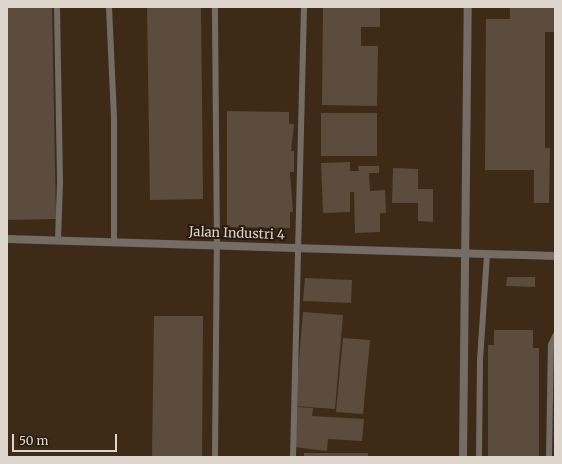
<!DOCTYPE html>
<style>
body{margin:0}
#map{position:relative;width:562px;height:464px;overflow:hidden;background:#322517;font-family:Merriweather,serif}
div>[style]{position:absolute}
.built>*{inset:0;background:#3d2b18}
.building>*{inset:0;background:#5b4c3d}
.lane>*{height:6px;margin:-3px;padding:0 3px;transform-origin:3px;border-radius:3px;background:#746d66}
.street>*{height:8px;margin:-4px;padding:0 4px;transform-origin:4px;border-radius:4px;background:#746d66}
span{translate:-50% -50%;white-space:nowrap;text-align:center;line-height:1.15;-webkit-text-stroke:4px #281b0e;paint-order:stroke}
.street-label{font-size:13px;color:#ded6cd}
.frame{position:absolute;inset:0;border:8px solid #ded6cd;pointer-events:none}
.scale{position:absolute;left:12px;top:434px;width:105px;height:18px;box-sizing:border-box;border:2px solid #ded6cd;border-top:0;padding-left:5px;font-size:12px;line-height:14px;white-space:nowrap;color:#ded6cd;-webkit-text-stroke:3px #281b0e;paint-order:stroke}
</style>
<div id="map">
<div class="built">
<div style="clip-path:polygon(7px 7px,555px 7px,555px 457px,7px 457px)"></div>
</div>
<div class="building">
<div style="clip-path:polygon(7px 7px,52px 7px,56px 219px,7px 220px)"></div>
<div style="clip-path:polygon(147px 7px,201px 7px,203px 199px,150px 200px)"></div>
<div style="clip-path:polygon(323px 7px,380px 7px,380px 27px,361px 27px,361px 46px,378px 46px,377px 106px,322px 105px)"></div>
<div style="clip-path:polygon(510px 7px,554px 7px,554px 32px,545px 32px,545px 148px,550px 148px,549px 203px,534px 203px,534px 170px,485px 170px,486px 19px,510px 19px)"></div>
<div style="clip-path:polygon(227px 111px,289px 112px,289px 124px,294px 124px,291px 151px,294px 151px,294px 172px,290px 172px,293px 212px,290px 212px,290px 228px,227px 227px)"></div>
<div style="clip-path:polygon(321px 113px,377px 113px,377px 156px,321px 156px)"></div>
<div style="clip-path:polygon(350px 162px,350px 171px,359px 171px,358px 166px,379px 166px,379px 173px,369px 173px,370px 191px,385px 190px,386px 213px,380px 213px,380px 232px,355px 233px,354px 192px,350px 192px,350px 212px,323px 213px,321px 163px)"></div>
<div style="clip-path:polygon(393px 168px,418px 169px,418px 189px,433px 189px,433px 222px,418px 221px,418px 203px,392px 203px)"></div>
<div style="clip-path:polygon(507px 277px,535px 277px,535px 287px,506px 286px)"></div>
<div style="clip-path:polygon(305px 278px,352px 280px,351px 303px,303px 301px)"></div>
<div style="clip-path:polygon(303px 312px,343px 315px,335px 409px,295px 406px)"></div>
<div style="clip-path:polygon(154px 316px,203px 316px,202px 457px,152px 457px)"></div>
<div style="clip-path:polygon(494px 330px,533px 330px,533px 348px,539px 348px,539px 457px,488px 457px,488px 345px,494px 345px)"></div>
<div style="clip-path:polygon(343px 338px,370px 340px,363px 414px,336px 412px)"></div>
<div style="clip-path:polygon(297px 407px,313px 408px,312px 416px,364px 419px,362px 441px,328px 439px,327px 451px,294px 447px)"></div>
<div style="clip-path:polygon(304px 453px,368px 453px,368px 457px,304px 457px)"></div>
</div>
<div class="lane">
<div style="left:57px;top:7px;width:176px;rotate:89deg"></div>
<div style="left:60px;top:183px;width:58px;rotate:92deg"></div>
<div style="left:109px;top:7px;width:111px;rotate:87.4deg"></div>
<div style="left:114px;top:118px;width:125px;rotate:90deg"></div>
<div style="left:215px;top:457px;width:211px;rotate:-89.5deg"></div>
<div style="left:217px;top:246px;width:239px;rotate:-90.5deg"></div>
<div style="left:293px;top:457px;width:450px;rotate:-88.6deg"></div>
<div style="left:479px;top:457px;width:97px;rotate:-89.4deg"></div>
<div style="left:480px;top:360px;width:106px;rotate:-86.2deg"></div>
<div style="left:549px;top:457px;width:112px;rotate:-89deg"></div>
<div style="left:551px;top:345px;width:10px;rotate:-66deg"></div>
</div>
<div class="street">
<div style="left:7px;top:239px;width:548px;rotate:1.78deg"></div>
<div style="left:463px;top:457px;width:450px;rotate:-89.4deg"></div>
</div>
<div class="street-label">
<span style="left:237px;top:234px;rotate:2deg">Jalan Industri 4</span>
</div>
<div class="frame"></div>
<div class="scale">50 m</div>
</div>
